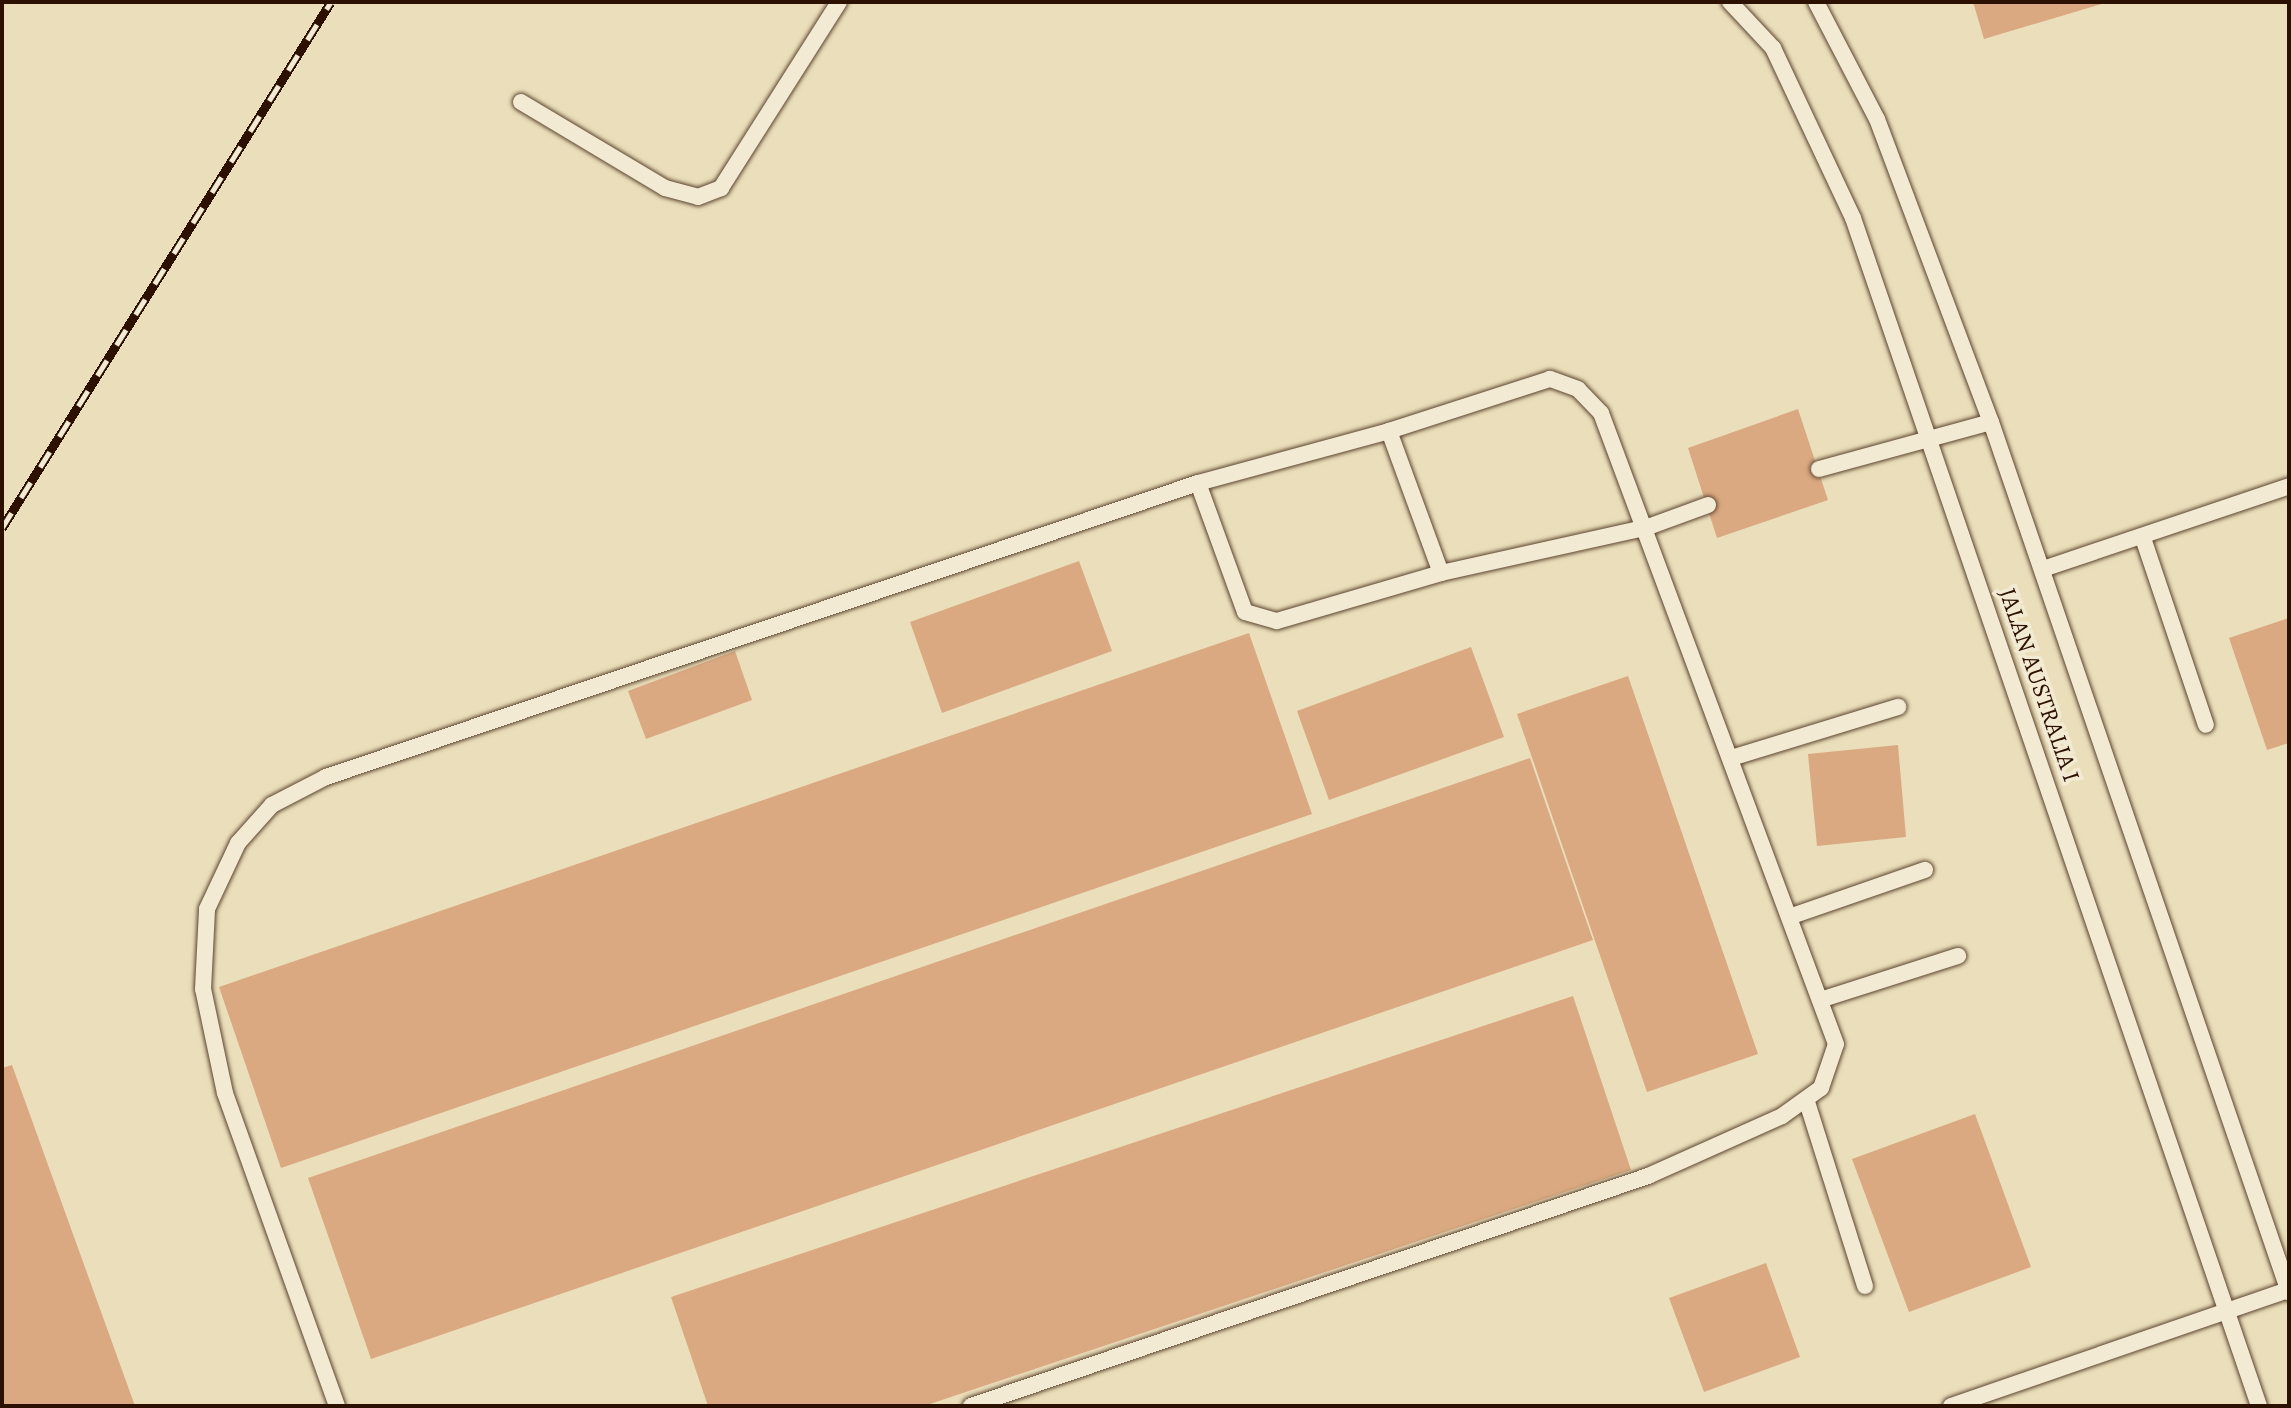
<!DOCTYPE html>
<style>
body{margin:0}
#map{position:relative;width:2291px;height:1408px;overflow:hidden;background:#ebdfbb;font-family:Alegreya,serif}
div>[style]{position:absolute}
.building>*{inset:0;background:#daa981}
.roads{filter:drop-shadow(0 0 2px #5c442f) drop-shadow(0 0 2px #5c442f)}
.service>*{height:16px;margin:-8px;padding:0 8px;transform-origin:8px;border-radius:8px;background:#f2ead3}
.rail>*{height:9px;margin-top:-4.5px;transform-origin:0;background:repeating-linear-gradient(90deg,#f2ead3 0 18px,#2d1100 0 36px);box-sizing:border-box;border-block:2px solid #2d1100}
span{translate:-50% -50%;white-space:nowrap;text-align:center;line-height:1.15;-webkit-text-stroke:7px #f2ead3;paint-order:stroke}
.street-label{font-size:24px;color:#2d1100}
.frame{position:absolute;inset:0;border:4px solid #2d1100;pointer-events:none}
</style>
<div id="map">
<div class="building">
<div style="clip-path:polygon(1973px 2px,2105px 2px,2105px 3px,1984px 39px)"></div>
<div style="clip-path:polygon(1798px 409px,1828px 500px,1717px 538px,1688px 448px)"></div>
<div style="clip-path:polygon(1079px 561px,1112px 651px,942px 713px,910px 622px)"></div>
<div style="clip-path:polygon(2289px 618px,2289px 743px,2267px 750px,2229px 638px)"></div>
<div style="clip-path:polygon(1249px 633px,1312px 814px,281px 1168px,219px 987px)"></div>
<div style="clip-path:polygon(1471px 647px,1504px 737px,1329px 800px,1297px 711px)"></div>
<div style="clip-path:polygon(735px 651px,752px 700px,646px 739px,628px 691px)"></div>
<div style="clip-path:polygon(1628px 676px,1758px 1054px,1647px 1092px,1517px 714px)"></div>
<div style="clip-path:polygon(1898px 745px,1906px 837px,1817px 846px,1808px 754px)"></div>
<div style="clip-path:polygon(1530px 758px,1593px 940px,371px 1359px,308px 1178px)"></div>
<div style="clip-path:polygon(1573px 996px,1631px 1170px,924px 1406px,708px 1406px,671px 1297px)"></div>
<div style="clip-path:polygon(12px 1065px,135px 1406px,2px 1406px,2px 1068px)"></div>
<div style="clip-path:polygon(1975px 1114px,2031px 1267px,1909px 1312px,1852px 1159px)"></div>
<div style="clip-path:polygon(1766px 1263px,1800px 1357px,1704px 1392px,1669px 1298px)"></div>
</div>
<div class="roads">
<div class="service">
<div style="left:1730px;top:2px;width:63px;rotate:46.9deg"></div>
<div style="left:1773px;top:48px;width:188px;rotate:64.8deg"></div>
<div style="left:1853px;top:218px;width:1255px;rotate:71.13deg"></div>
<div style="left:1816px;top:2px;width:132px;rotate:62.5deg"></div>
<div style="left:1877px;top:119px;width:324px;rotate:69.4deg"></div>
<div style="left:1991px;top:422px;width:920px;rotate:71.09deg"></div>
<div style="left:521px;top:102px;width:168px;rotate:30.8deg"></div>
<div style="left:665px;top:188px;width:34px;rotate:15deg"></div>
<div style="left:698px;top:197px;width:25px;rotate:-21deg"></div>
<div style="left:721px;top:188px;width:220px;rotate:-57.6deg"></div>
<div style="left:1819px;top:469px;width:178px;rotate:-15.3deg"></div>
<div style="left:1198px;top:483px;width:137px;rotate:70deg"></div>
<div style="left:1245px;top:612px;width:33px;rotate:16deg"></div>
<div style="left:1277px;top:621px;width:171px;rotate:-16.3deg"></div>
<div style="left:1441px;top:573px;width:212px;rotate:-12.5deg"></div>
<div style="left:1648px;top:527px;width:64px;rotate:-20.1deg"></div>
<div style="left:2143px;top:538px;width:197px;rotate:71.4deg"></div>
<div style="left:2043px;top:569px;width:260px;rotate:-18.6deg"></div>
<div style="left:1731px;top:758px;width:175px;rotate:-17deg"></div>
<div style="left:1789px;top:917px;width:144px;rotate:-19.1deg"></div>
<div style="left:1820px;top:1000px;width:145px;rotate:-17.7deg"></div>
<div style="left:1807px;top:1102px;width:193px;rotate:72.5deg"></div>
<div style="left:337px;top:1406px;width:332px;rotate:-109.7deg"></div>
<div style="left:225px;top:1093px;width:106px;rotate:-101.9deg"></div>
<div style="left:203px;top:989px;width:80px;rotate:-87.1deg"></div>
<div style="left:207px;top:909px;width:73px;rotate:-64.8deg"></div>
<div style="left:238px;top:843px;width:51px;rotate:-48.2deg"></div>
<div style="left:272px;top:805px;width:61px;rotate:-27.4deg"></div>
<div style="left:326px;top:777px;width:920px;rotate:-18.63deg"></div>
<div style="left:1198px;top:483px;width:198px;rotate:-15.2deg"></div>
<div style="left:1389px;top:431px;width:151px;rotate:69.9deg"></div>
<div style="left:971px;top:1406px;width:715px;rotate:-18.76deg"></div>
<div style="left:1648px;top:1176px;width:147px;rotate:-24.1deg"></div>
<div style="left:1782px;top:1116px;width:48px;rotate:-35.7deg"></div>
<div style="left:1821px;top:1088px;width:46px;rotate:-71.2deg"></div>
<div style="left:1836px;top:1044px;width:673px;rotate:-110.43deg"></div>
<div style="left:1601px;top:413px;width:33px;rotate:-134deg"></div>
<div style="left:1578px;top:389px;width:30px;rotate:-160deg"></div>
<div style="left:1550px;top:379px;width:169px;rotate:162.1deg"></div>
<div style="left:1951px;top:1406px;width:356px;rotate:-19deg"></div>
</div>
</div>
<div class="rail">
<div style="left:2px;top:528px;width:620px;rotate:-57.98deg"></div>
</div>
<div class="street-label">
<span style="left:2039px;top:685px;rotate:71deg">JALAN AUSTRALIA I</span>
</div>
<div class="frame"></div>
</div>
